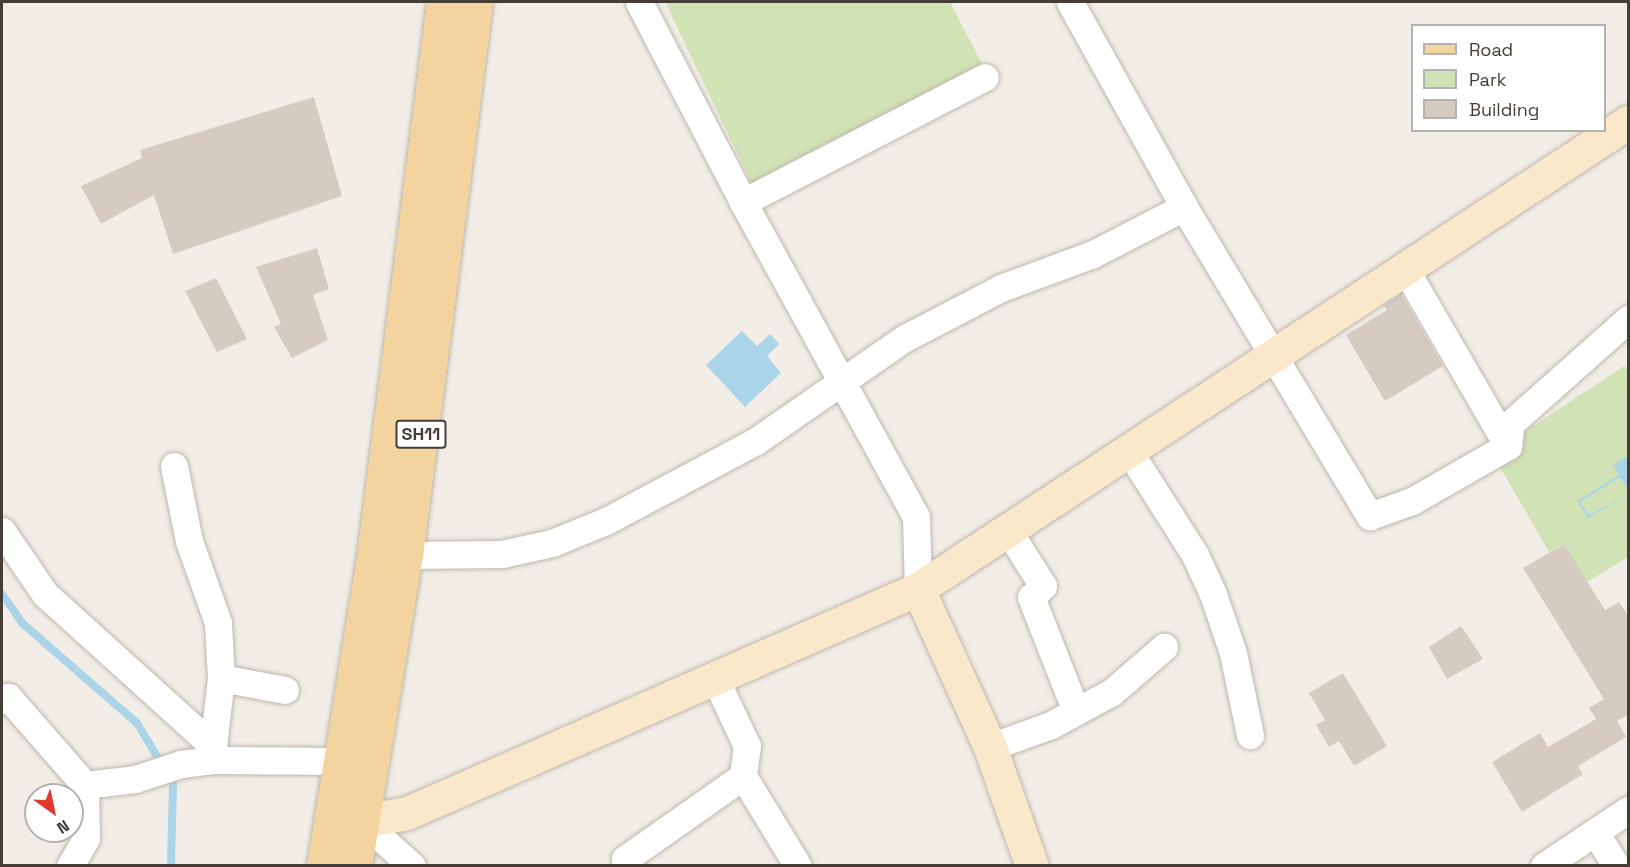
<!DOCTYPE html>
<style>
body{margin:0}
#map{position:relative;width:1630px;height:867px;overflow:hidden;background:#f2eee7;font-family:"Space Grotesk",sans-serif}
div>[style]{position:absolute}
.green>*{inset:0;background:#d1e2b4}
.water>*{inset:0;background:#aad4e8}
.stream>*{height:8px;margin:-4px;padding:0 4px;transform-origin:4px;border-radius:4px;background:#aad4e8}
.building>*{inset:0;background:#d5cbc1}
.roads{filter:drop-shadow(0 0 2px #bfb7ae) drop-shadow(0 0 2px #bfb7ae)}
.street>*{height:27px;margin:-13.5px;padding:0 13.5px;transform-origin:13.5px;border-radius:13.5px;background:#fff}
.secondary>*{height:33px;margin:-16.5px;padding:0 16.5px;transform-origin:16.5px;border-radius:16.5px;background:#f9e9ca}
.primary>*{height:33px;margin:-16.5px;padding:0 16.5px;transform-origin:16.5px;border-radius:16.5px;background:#f4d49e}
span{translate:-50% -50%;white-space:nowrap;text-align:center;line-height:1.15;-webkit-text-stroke:4.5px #fff;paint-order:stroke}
.shield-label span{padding:2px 4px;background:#fff;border:2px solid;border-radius:4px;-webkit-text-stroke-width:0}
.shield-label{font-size:18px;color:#443e37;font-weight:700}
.frame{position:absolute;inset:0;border:3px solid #443e37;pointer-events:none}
.legend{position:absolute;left:1411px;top:24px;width:195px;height:108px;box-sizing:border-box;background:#fff;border:2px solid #b4b2af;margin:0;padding:8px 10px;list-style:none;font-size:18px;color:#443e37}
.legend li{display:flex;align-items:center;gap:12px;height:30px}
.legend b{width:30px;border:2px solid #b4b2af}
.north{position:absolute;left:24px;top:783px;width:60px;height:60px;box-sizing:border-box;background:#fff;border:2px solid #b4b2af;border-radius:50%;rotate:147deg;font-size:16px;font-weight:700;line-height:24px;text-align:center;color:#443e37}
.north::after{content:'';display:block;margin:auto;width:21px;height:27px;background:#e3382d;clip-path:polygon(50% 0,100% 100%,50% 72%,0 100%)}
</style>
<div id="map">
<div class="green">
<div style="clip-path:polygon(665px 2px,950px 2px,983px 66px,752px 184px)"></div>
<div style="clip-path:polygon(1624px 366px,1628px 372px,1628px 557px,1587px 582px,1564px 544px,1549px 552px,1496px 460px,1530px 428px)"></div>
</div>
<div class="water">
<div style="clip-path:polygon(742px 331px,757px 346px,770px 334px,779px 344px,767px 356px,781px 373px,745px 407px,706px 365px)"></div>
<div style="clip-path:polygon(1628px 456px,1628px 490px,1620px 477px,1580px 502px,1589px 515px,1628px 494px,1588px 518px,1577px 501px,1619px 475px,1613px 465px)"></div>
</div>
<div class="stream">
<div style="left:2px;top:594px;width:35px;rotate:55deg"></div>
<div style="left:22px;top:623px;width:152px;rotate:41deg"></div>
<div style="left:137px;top:723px;width:70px;rotate:59deg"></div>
<div style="left:173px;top:783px;width:83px;rotate:91.4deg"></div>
</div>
<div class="building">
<div style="clip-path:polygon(314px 97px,342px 196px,173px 254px,154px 195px,101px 224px,81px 186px,142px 158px,140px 150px)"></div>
<div style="clip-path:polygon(317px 248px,329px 289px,313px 295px,328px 340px,292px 358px,274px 327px,281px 324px,256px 267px)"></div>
<div style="clip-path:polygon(216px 278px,247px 339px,217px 352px,185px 291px)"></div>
<div style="clip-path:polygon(1401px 294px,1443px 366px,1385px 401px,1346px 335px,1387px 310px,1384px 305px)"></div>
<div style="clip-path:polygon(1564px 544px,1605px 610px,1619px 602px,1629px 617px,1629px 714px,1617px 721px,1626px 737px,1578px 766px,1583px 774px,1522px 812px,1492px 762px,1540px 733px,1548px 747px,1596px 719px,1589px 708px,1604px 699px,1523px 568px)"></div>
<div style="clip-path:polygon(1461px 626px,1483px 659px,1447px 679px,1429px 647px)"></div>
<div style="clip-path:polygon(1343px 673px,1387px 746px,1354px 766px,1339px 741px,1329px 747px,1316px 725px,1325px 720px,1309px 693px)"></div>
</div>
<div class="roads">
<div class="street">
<div style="left:639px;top:2px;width:225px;rotate:62.5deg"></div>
<div style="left:743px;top:202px;width:359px;rotate:61.2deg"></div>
<div style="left:916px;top:517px;width:72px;rotate:88.4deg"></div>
<div style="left:1070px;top:2px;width:235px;rotate:60.9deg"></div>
<div style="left:1184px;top:207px;width:361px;rotate:59deg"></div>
<div style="left:1370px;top:516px;width:45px;rotate:-19.7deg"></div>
<div style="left:1412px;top:501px;width:111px;rotate:-29.8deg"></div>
<div style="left:1508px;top:446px;width:23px;rotate:-83deg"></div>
<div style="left:1511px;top:423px;width:157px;rotate:-41.6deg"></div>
<div style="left:743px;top:202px;width:272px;rotate:-27.3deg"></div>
<div style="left:1405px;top:269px;width:205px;rotate:59.8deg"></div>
<div style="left:1129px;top:451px;width:123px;rotate:57.6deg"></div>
<div style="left:1195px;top:555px;width:43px;rotate:65.2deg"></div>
<div style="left:1213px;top:594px;width:62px;rotate:71.3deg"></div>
<div style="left:1233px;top:653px;width:84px;rotate:78.3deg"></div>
<div style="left:174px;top:466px;width:76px;rotate:78.7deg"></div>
<div style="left:189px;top:541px;width:87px;rotate:70.5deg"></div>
<div style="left:218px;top:623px;width:55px;rotate:86.9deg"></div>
<div style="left:1008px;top:530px;width:66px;rotate:58deg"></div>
<div style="left:1043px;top:586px;width:16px;rotate:137deg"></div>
<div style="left:1031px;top:597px;width:123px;rotate:68.5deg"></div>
<div style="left:2px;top:531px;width:76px;rotate:55.7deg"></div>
<div style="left:45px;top:594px;width:227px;rotate:42.1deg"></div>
<div style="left:213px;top:746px;width:14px;rotate:82deg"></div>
<div style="left:406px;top:555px;width:96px;rotate:-0.6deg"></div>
<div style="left:502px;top:554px;width:51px;rotate:-12.4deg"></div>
<div style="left:552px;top:543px;width:58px;rotate:-22.2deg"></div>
<div style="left:606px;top:521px;width:170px;rotate:-28.1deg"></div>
<div style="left:756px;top:441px;width:181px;rotate:-34.7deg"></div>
<div style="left:905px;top:338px;width:108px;rotate:-27.5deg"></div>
<div style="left:1001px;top:288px;width:98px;rotate:-20.3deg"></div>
<div style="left:1093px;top:254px;width:102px;rotate:-27.3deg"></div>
<div style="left:714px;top:676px;width:77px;rotate:64.8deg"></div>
<div style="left:747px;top:746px;width:30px;rotate:98deg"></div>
<div style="left:2px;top:700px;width:7px;rotate:-27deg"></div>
<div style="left:8px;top:697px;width:117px;rotate:48.8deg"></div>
<div style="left:85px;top:785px;width:50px;rotate:-6.8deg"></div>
<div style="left:135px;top:779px;width:48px;rotate:-18.1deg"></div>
<div style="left:181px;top:764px;width:34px;rotate:-7deg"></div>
<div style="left:215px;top:760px;width:125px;rotate:0.5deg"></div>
<div style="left:213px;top:746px;width:68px;rotate:-83.3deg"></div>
<div style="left:221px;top:678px;width:65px;rotate:10.6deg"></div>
<div style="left:990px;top:747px;width:65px;rotate:-19.8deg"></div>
<div style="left:1051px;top:725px;width:69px;rotate:-28.4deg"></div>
<div style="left:1112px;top:692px;width:69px;rotate:-40.9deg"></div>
<div style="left:362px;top:821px;width:67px;rotate:42deg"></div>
<div style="left:1595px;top:832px;width:40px;rotate:58deg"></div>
<div style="left:70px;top:866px;width:32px;rotate:-60deg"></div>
<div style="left:86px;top:838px;width:53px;rotate:-91.1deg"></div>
<div style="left:629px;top:866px;width:8px;rotate:-120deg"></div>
<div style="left:625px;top:859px;width:144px;rotate:-35.1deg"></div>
<div style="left:743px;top:776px;width:105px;rotate:58.6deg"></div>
<div style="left:1544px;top:866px;width:101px;rotate:-33.7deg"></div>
</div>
<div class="secondary">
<div style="left:918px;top:589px;width:174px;rotate:65.5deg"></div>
<div style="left:990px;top:747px;width:126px;rotate:70.6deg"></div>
<div style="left:336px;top:817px;width:26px;rotate:9deg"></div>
<div style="left:362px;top:821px;width:46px;rotate:-10.1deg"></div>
<div style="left:407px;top:813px;width:558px;rotate:-23.67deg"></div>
<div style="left:918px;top:589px;width:850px;rotate:-33.33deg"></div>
</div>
<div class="primary">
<div style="left:323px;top:866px;width:320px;rotate:-80.8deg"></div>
<div style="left:374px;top:550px;width:552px;rotate:-82.82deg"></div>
<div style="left:355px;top:866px;width:315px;rotate:-80.7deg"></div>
<div style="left:406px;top:555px;width:557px;rotate:-82.79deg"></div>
</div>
</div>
<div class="shield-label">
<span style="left:421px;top:434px">SH11</span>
</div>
<div class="frame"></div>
<ul class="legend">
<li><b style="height:8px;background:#f4d49e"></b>Road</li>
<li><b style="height:16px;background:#d1e2b4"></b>Park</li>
<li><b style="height:16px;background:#d5cbc1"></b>Building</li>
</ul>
<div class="north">N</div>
</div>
